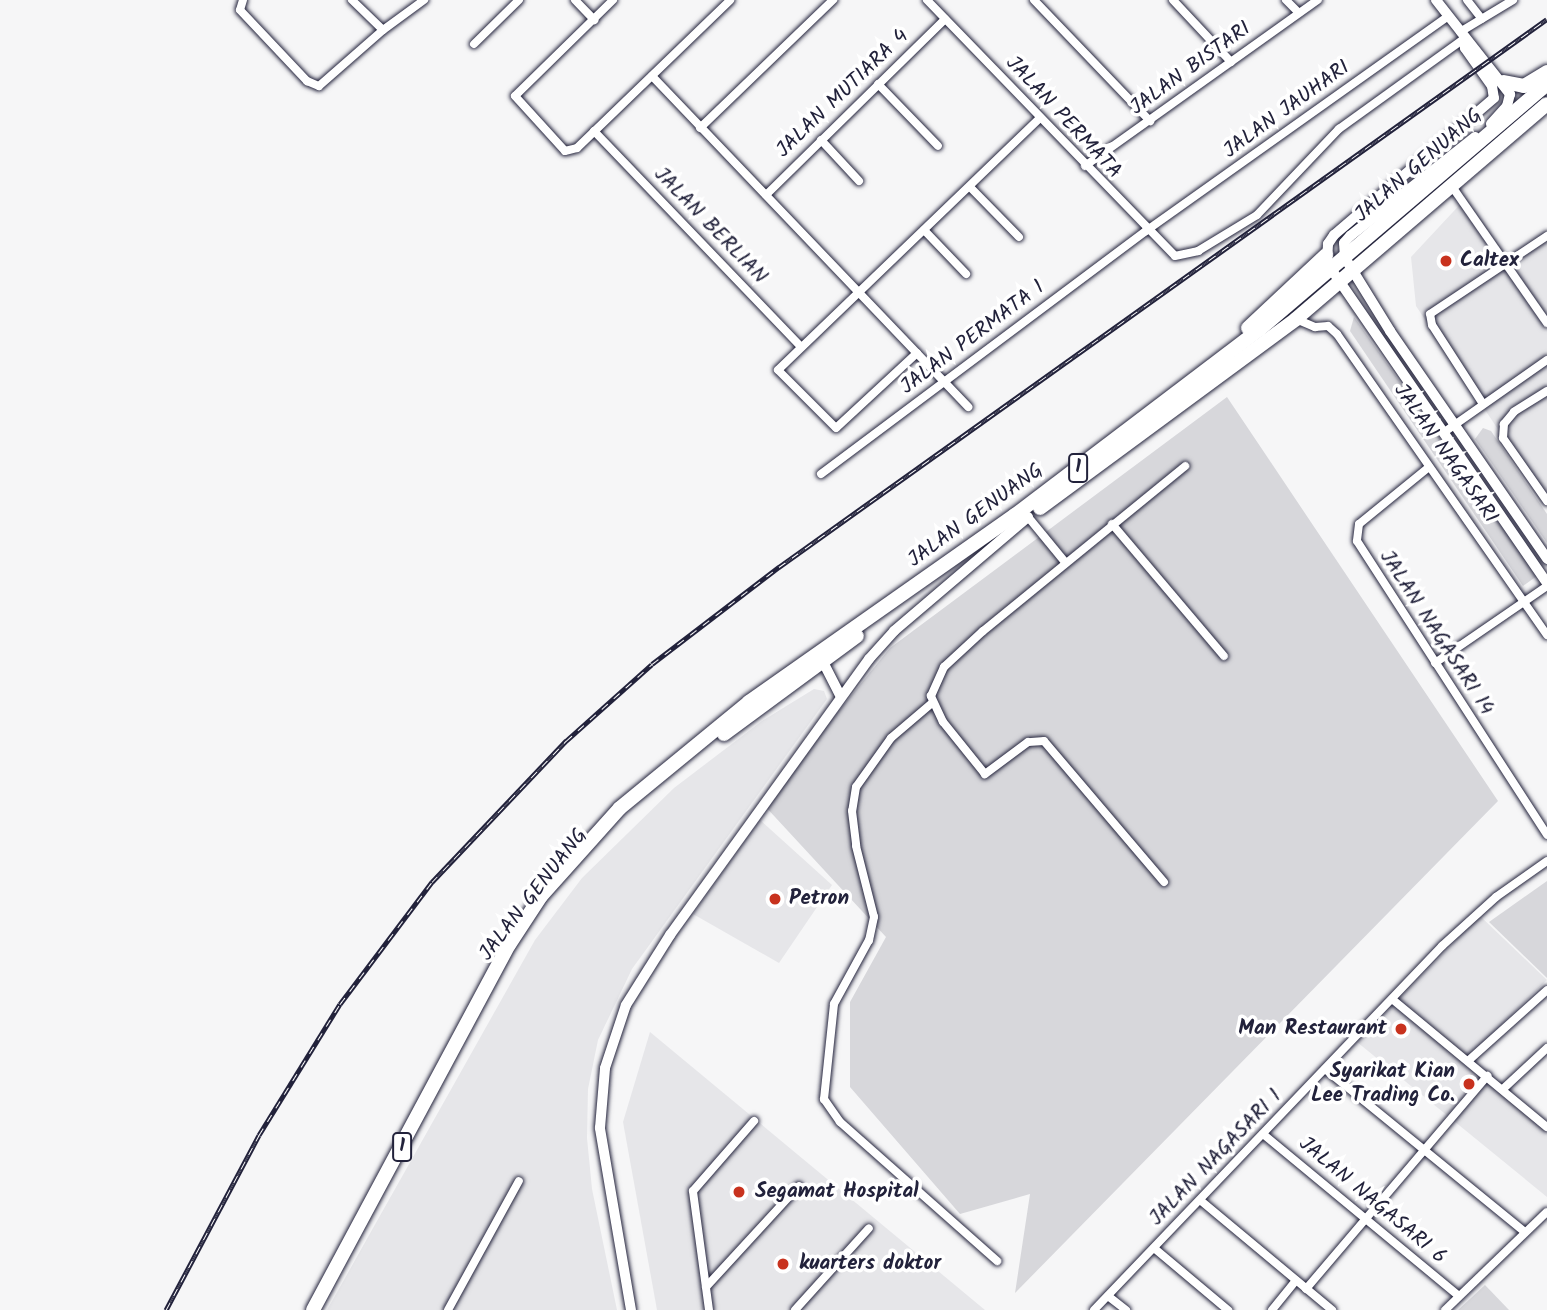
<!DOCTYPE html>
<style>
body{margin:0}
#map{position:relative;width:1547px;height:1310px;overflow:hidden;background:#f6f6f7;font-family:Kalam,sans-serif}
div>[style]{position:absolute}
.built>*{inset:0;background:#e6e6e9}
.green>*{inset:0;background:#d7d7db}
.roads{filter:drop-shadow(0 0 2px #22223b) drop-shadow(0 0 2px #22223b)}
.street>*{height:8px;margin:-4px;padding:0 4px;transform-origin:4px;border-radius:4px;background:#fff}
.secondary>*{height:10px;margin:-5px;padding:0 5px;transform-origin:5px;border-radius:5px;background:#fff}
.highway>*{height:14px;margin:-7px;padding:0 7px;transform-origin:7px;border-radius:7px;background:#fff}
.rail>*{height:5px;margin-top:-2.5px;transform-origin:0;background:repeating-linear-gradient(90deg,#fff 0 8px,#22223b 0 16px);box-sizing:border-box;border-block:2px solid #22223b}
.dots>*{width:19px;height:19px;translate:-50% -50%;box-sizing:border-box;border:4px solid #fff;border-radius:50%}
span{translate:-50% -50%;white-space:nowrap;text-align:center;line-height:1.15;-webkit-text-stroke:7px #fff;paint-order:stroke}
.shield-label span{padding:2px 5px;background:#fff;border:2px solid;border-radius:5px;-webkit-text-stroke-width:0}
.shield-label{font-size:19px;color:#22223b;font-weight:700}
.street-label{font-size:21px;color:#22223b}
.poi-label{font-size:21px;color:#22223b;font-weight:700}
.left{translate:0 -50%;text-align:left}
.right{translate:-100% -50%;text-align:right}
</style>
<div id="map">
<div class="built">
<div style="clip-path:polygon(1466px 198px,1508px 258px,1547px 232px,1547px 503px,1416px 306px,1411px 257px)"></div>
<div style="clip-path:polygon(814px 689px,824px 691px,827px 699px,632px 969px,598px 1040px,588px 1089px,587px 1138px,592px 1189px,617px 1310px,327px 1310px,535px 940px,582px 878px,674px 788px,762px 721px)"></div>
<div style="clip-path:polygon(760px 820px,832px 885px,779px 963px,693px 914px)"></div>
<div style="clip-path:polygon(1480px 916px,1547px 980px,1469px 1056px,1547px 1123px,1547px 1197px,1357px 1042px)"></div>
<div style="clip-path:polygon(650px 1032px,985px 1310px,657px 1310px,623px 1122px)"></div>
</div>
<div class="green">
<div style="clip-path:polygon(1354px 317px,1537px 576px,1523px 586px,1350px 331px)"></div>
<div style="clip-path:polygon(1227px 397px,1498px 801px,1015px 1293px,1030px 1194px,960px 1214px,850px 1087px,850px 1002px,886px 937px,763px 804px,890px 648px)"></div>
<div style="clip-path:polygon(1483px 428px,1491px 431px,1547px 514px,1547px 543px,1475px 439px)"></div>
<div style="clip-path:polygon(1547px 881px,1547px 978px,1489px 922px)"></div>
<div style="clip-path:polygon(1485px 1285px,1509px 1310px,1458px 1310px)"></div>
</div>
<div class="roads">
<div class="street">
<div style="left:243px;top:0;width:10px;rotate:107deg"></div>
<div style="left:240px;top:10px;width:98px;rotate:46.7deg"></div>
<div style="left:307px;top:81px;width:13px;rotate:23deg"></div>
<div style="left:319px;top:86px;width:85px;rotate:-41.2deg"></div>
<div style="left:352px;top:0;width:43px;rotate:44.1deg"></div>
<div style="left:383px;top:30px;width:51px;rotate:-36.2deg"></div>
<div style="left:575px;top:0;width:28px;rotate:46deg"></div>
<div style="left:613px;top:0;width:137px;rotate:135.6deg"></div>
<div style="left:515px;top:96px;width:74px;rotate:47.7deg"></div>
<div style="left:565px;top:151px;width:12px;rotate:-14deg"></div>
<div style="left:577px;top:148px;width:213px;rotate:-44deg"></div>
<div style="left:927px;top:0;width:356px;rotate:45.9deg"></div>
<div style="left:1175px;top:256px;width:24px;rotate:-12deg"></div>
<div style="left:1198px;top:251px;width:69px;rotate:-31.4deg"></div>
<div style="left:1257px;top:215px;width:119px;rotate:-46.4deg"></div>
<div style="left:1339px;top:129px;width:154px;rotate:-35.8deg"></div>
<div style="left:1034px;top:0;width:168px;rotate:46.2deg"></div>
<div style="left:1173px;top:0;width:85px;rotate:46.9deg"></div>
<div style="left:1286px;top:0;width:18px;rotate:45deg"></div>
<div style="left:1467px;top:0;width:24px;rotate:52deg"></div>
<div style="left:1460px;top:32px;width:62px;rotate:-31.1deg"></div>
<div style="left:474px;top:44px;width:63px;rotate:-44.4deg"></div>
<div style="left:652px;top:76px;width:458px;rotate:46.3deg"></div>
<div style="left:878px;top:84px;width:86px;rotate:45.9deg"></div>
<div style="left:700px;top:128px;width:185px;rotate:-43.9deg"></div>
<div style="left:594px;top:131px;width:298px;rotate:46.2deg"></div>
<div style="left:821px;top:140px;width:56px;rotate:47.2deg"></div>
<div style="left:1085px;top:166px;width:286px;rotate:-35.5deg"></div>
<div style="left:1451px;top:185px;width:168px;rotate:55.2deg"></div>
<div style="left:970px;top:187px;width:70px;rotate:45.6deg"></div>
<div style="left:766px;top:195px;width:251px;rotate:-44.5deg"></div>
<div style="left:924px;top:230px;width:61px;rotate:46.3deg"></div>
<div style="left:1296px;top:319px;width:21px;rotate:23deg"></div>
<div style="left:1315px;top:327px;width:13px;rotate:-4deg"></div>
<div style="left:1328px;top:326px;width:12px;rotate:42deg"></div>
<div style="left:1337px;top:334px;width:367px;rotate:55.1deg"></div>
<div style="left:917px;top:353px;width:110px;rotate:137.2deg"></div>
<div style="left:836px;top:428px;width:82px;rotate:-135deg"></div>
<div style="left:778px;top:370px;width:364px;rotate:-43.9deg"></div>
<div style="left:1547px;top:391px;width:39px;rotate:148deg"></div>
<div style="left:1514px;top:412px;width:16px;rotate:130deg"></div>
<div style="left:1504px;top:424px;width:14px;rotate:94deg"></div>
<div style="left:1503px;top:438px;width:77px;rotate:55.1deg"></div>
<div style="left:1483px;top:404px;width:94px;rotate:-122.8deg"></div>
<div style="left:1432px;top:325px;width:11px;rotate:-100deg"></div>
<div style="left:1430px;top:314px;width:141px;rotate:-33.7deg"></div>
<div style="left:1443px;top:433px;width:127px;rotate:-35.1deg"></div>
<div style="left:1429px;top:467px;width:90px;rotate:140.8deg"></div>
<div style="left:1359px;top:524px;width:17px;rotate:97deg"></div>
<div style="left:1357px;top:541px;width:350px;rotate:57.1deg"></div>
<div style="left:821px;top:474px;width:406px;rotate:-36.8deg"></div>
<div style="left:1146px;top:231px;width:371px;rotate:-35.4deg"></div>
<div style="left:1028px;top:517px;width:58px;rotate:50.6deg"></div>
<div style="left:1112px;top:524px;width:173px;rotate:49.7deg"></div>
<div style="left:1435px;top:663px;width:136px;rotate:-34.5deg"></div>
<div style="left:932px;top:703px;width:54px;rotate:139.5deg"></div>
<div style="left:891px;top:738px;width:60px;rotate:125.5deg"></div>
<div style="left:856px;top:787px;width:24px;rotate:99deg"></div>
<div style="left:852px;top:811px;width:35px;rotate:83deg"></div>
<div style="left:856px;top:846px;width:73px;rotate:75.8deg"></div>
<div style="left:874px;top:917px;width:24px;rotate:102deg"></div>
<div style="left:869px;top:940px;width:73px;rotate:118.7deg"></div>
<div style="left:834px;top:1004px;width:96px;rotate:96deg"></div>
<div style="left:824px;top:1099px;width:28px;rotate:55deg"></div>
<div style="left:840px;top:1122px;width:210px;rotate:41.5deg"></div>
<div style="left:1164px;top:882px;width:185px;rotate:-130.4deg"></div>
<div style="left:1044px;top:741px;width:16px;rotate:176deg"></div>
<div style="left:1028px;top:742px;width:54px;rotate:143.3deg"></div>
<div style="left:985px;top:774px;width:67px;rotate:-128.9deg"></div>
<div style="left:943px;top:722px;width:29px;rotate:-115deg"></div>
<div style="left:931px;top:696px;width:32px;rotate:-66deg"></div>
<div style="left:944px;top:667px;width:53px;rotate:-42.7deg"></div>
<div style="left:983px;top:631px;width:261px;rotate:-39.2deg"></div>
<div style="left:1392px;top:999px;width:201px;rotate:39.6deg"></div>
<div style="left:1468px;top:1061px;width:106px;rotate:-41.9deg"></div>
<div style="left:1325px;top:1069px;width:258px;rotate:39.2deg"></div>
<div style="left:1503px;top:1089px;width:60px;rotate:-43deg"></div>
<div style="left:1263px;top:1134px;width:254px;rotate:39.6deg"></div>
<div style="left:1200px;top:1200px;width:172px;rotate:39.8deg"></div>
<div style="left:1154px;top:1248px;width:97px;rotate:40deg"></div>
<div style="left:706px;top:1287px;width:137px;rotate:-47.4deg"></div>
<div style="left:1306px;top:1289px;width:280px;rotate:-49.6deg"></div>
<div style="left:1108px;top:1296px;width:23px;rotate:38deg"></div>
<div style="left:448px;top:1310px;width:147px;rotate:-61.2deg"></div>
<div style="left:709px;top:1310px;width:120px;rotate:-97.7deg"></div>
<div style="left:693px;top:1191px;width:93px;rotate:-48.9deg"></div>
<div style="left:795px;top:1310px;width:110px;rotate:-47.9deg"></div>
<div style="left:1094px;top:1310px;width:504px;rotate:-46.29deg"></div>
<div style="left:1442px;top:946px;width:73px;rotate:-42.2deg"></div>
<div style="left:1496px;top:897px;width:62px;rotate:-35.2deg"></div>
<div style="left:1272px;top:1310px;width:38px;rotate:-51deg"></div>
<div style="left:1445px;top:1310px;width:141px;rotate:-43.9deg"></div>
</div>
<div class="secondary">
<div style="left:1436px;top:0;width:120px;rotate:51.8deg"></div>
<div style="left:1510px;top:94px;width:12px;rotate:104deg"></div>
<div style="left:1507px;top:106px;width:24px;rotate:132deg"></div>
<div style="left:1464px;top:39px;width:9px;rotate:84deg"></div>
<div style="left:1465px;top:48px;width:47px;rotate:54.6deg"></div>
<div style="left:1492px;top:86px;width:12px;rotate:81deg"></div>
<div style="left:1494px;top:98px;width:211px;rotate:139.4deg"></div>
<div style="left:1334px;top:235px;width:11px;rotate:124deg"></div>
<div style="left:1328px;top:244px;width:19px;rotate:93deg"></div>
<div style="left:1327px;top:263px;width:388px;rotate:55.5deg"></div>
<div style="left:1475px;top:137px;width:159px;rotate:141.6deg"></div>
<div style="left:1350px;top:236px;width:9px;rotate:131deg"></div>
<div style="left:1344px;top:243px;width:15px;rotate:86deg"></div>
<div style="left:1345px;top:258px;width:86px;rotate:58.3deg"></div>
<div style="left:1390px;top:331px;width:277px;rotate:55.4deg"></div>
<div style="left:820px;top:656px;width:46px;rotate:62.9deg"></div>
<div style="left:631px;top:1310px;width:185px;rotate:-99.7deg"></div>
<div style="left:600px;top:1128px;width:60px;rotate:-85.2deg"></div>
<div style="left:605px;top:1068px;width:66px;rotate:-71.6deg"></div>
<div style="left:626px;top:1005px;width:83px;rotate:-57.8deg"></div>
<div style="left:670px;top:935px;width:340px;rotate:-54.2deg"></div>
<div style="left:869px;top:659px;width:38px;rotate:-48deg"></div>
<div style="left:894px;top:631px;width:176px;rotate:-40.4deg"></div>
</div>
<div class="highway">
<div style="left:1504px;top:82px;width:20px;rotate:11deg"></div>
<div style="left:1524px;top:86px;width:27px;rotate:-31deg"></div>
<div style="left:1248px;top:328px;width:107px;rotate:-43.1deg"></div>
<div style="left:1040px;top:508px;width:318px;rotate:-36.4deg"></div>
<div style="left:1296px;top:319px;width:330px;rotate:-40.6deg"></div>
<div style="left:724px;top:734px;width:165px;rotate:-36.4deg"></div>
<div style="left:313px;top:1310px;width:414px;rotate:-61.8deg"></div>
<div style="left:509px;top:945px;width:59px;rotate:-56.9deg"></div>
<div style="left:541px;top:896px;width:118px;rotate:-48.1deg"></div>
<div style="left:620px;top:808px;width:167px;rotate:-39.4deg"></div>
<div style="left:749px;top:702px;width:325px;rotate:-35.1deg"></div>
<div style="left:1015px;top:515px;width:306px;rotate:-37.2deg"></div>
<div style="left:1259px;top:330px;width:379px;rotate:-40.5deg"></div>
</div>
</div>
<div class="rail">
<div style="left:166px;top:1310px;width:198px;rotate:-62deg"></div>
<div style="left:259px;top:1135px;width:154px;rotate:-58.3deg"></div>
<div style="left:340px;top:1004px;width:153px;rotate:-53deg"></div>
<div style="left:432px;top:882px;width:195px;rotate:-46.5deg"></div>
<div style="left:566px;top:741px;width:115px;rotate:-41.8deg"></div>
<div style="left:652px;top:664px;width:160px;rotate:-37.4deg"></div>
<div style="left:779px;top:567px;width:943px;rotate:-35.51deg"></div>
</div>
<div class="dots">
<div style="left:1446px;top:261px;background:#c8321e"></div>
<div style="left:775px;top:899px;background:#c8321e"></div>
<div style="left:1401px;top:1029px;background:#c8321e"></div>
<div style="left:1469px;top:1084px;background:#c8321e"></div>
<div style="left:739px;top:1192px;background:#c8321e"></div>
<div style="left:783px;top:1264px;background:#c8321e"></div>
</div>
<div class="shield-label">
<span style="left:1078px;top:468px">1</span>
<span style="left:402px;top:1147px">1</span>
</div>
<div class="street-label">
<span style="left:1191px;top:69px;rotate:-36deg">JALAN BISTARI</span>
<span style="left:843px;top:94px;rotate:-44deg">JALAN MUTIARA 4</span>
<span style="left:1287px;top:110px;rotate:-36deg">JALAN JAUHARI</span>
<span style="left:1063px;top:118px;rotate:47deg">JALAN PERMATA</span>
<span style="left:1419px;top:166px;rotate:-41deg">JALAN GENUANG</span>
<span style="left:710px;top:226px;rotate:46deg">JALAN BERLIAN</span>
<span style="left:973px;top:338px;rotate:-37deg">JALAN PERMATA 1</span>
<span style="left:1445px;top:454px;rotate:55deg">JALAN NAGASARI</span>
<span style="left:976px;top:516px;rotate:-36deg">JALAN GENUANG</span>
<span style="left:1436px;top:633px;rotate:57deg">JALAN NAGASARI 14</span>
<span style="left:534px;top:895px;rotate:-52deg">JALAN GENUANG</span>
<span style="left:1216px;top:1158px;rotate:-46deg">JALAN NAGASARI 1</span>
<span style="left:1372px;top:1201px;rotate:40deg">JALAN NAGASARI 6</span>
</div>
<div class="poi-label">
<span class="left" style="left:1460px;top:261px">Caltex</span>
<span class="left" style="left:789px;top:899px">Petron</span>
<span class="right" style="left:1387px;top:1029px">Man Restaurant</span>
<span class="right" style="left:1455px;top:1084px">Syarikat Kian<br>Lee Trading Co.</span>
<span class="left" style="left:755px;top:1192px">Segamat Hospital</span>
<span class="left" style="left:799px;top:1264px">kuarters doktor</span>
</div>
</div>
